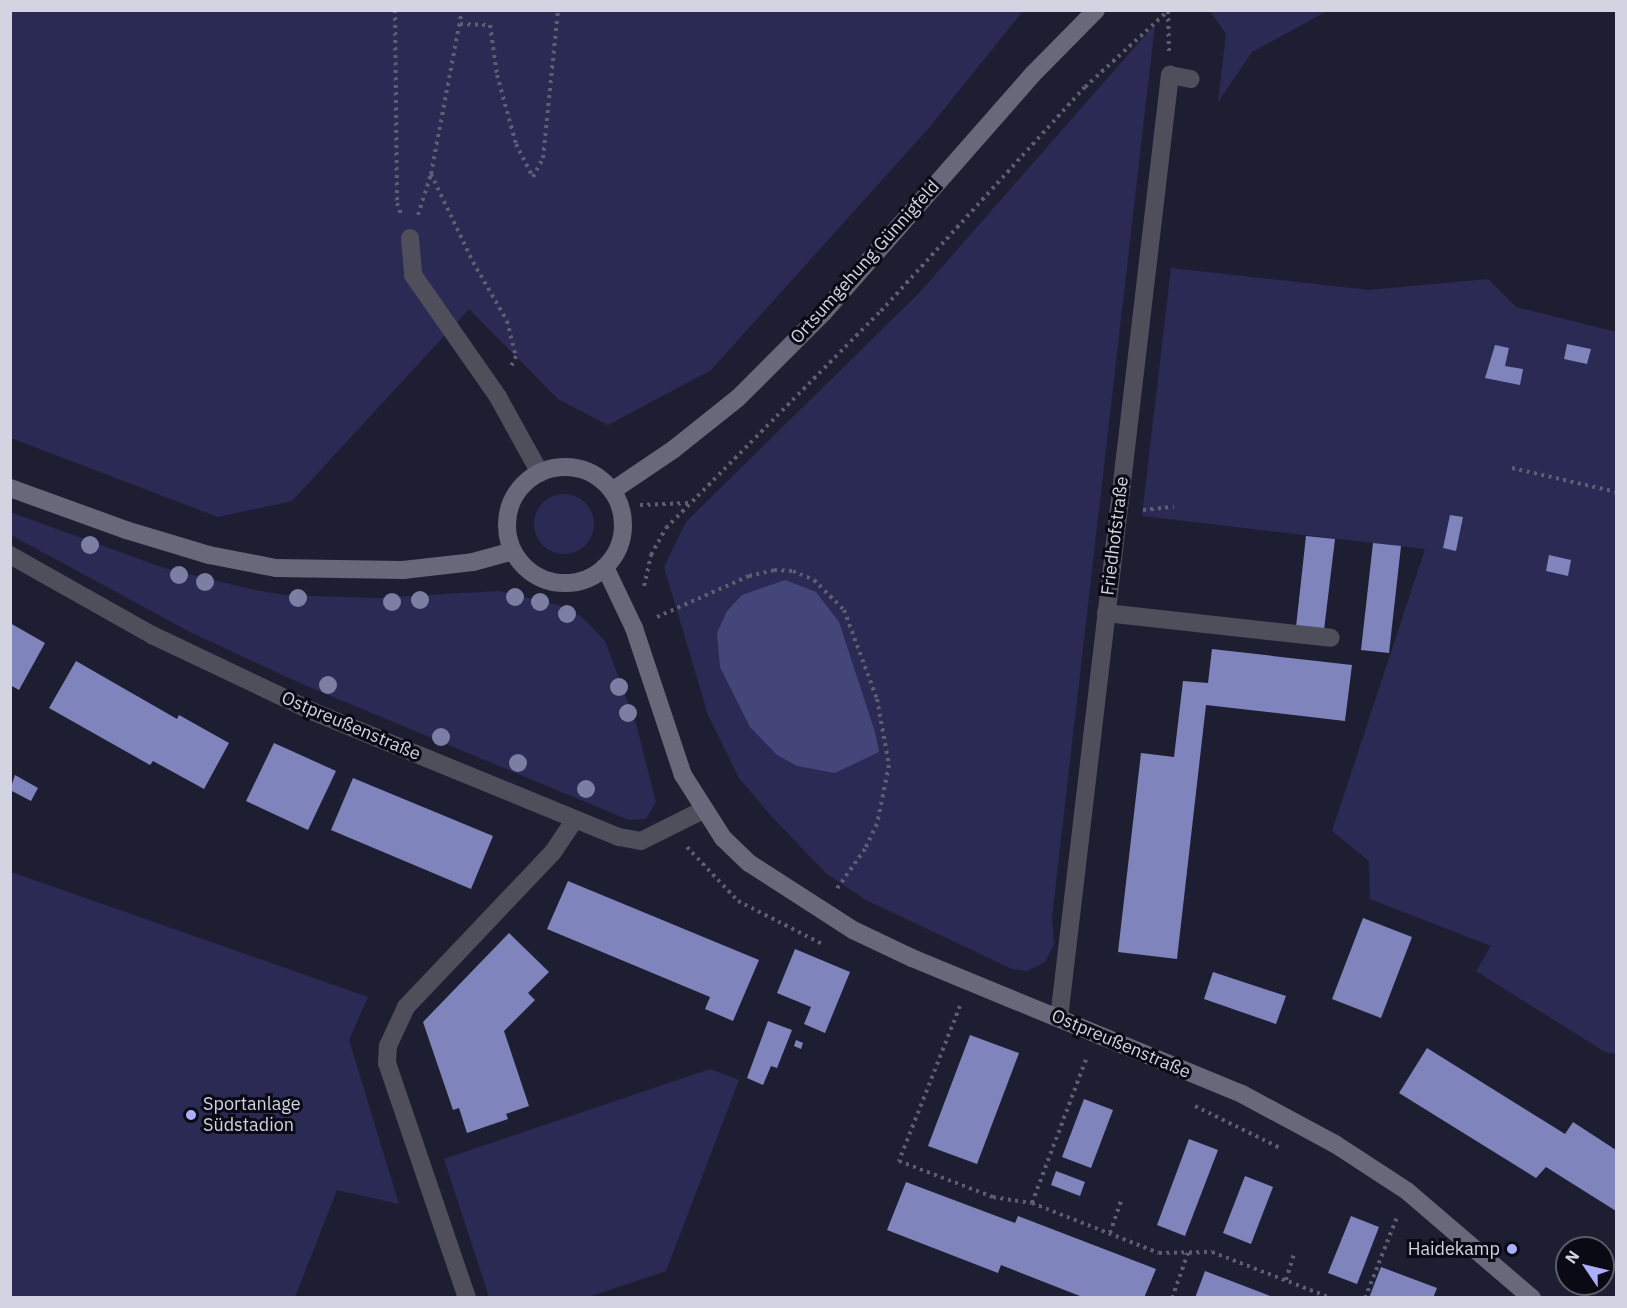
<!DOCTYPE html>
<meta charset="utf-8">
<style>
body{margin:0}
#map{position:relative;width:1627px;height:1308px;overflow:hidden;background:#1e1e33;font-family:"IBM Plex Sans",sans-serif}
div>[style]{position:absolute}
.green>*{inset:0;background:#2a2a54}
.round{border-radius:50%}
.water>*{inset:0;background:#444579}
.building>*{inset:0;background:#8084bc}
.path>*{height:4px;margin-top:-2px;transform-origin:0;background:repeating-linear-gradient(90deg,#5d5e70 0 3px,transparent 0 7.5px)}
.lane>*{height:18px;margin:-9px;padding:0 9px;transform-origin:9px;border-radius:9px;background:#4e4f5a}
.street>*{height:18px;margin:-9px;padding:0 9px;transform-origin:9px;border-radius:9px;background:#4e4f5a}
.secondary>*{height:18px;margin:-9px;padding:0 9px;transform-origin:9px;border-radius:9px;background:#67687a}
.secondary>.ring{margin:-9px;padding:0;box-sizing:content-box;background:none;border:18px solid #67687a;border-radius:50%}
.trees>*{width:18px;height:18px;margin:-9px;border-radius:50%;background:#7c7ea3}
.dots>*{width:16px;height:16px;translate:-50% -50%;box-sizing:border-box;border:3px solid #090a13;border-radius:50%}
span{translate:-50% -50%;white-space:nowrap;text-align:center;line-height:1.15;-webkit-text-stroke:6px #090a13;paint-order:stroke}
.street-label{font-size:18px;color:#d2d4e2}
.poi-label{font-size:18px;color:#d2d4e2}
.left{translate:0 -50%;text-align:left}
.right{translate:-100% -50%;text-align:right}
.frame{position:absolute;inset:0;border:12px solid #d2d4e2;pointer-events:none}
.north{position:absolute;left:1555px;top:1236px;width:60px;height:60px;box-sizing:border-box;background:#090a13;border:2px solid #595b66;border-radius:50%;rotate:305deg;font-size:16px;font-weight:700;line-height:24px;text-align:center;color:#d2d4e2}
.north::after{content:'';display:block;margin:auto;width:21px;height:27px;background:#abaffb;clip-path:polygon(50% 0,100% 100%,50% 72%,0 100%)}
</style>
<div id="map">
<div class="green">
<div style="clip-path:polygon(10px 11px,1023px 11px,927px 130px,711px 370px,608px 425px,558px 399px,469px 309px,292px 501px,218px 517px,11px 438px)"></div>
<div style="clip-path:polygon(1210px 11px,1211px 10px,1327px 11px,1252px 52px,1218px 102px,1226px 34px)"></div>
<div style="clip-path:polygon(1155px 24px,1052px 917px,1054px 944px,1045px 962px,1027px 971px,1012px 969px,866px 900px,827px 874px,772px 817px,739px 778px,708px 715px,664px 567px,686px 522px,920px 292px)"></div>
<div style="clip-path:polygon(1171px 268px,1369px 290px,1488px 279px,1516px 307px,1616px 332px,1616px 1054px,1605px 1052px,1476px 971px,1491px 946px,1370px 899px,1369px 861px,1332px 831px,1425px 549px,1142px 516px)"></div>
<div class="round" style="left:534px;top:494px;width:60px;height:60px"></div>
<div style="clip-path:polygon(10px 512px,164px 568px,250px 589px,284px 595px,376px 598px,499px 591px,558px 605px,582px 617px,605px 641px,636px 724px,656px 802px,646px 819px,629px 820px,302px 684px,190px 632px,11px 535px)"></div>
<div style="clip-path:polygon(11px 872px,368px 997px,349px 1040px,399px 1204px,337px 1190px,295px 1297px,11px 1297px)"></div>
<div style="clip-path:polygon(710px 1069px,739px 1080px,666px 1271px,588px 1297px,489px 1297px,444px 1159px)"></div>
</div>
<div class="water">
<div style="clip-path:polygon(785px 580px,816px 592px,839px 622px,875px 732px,879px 752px,835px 773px,797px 766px,777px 755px,750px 727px,720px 667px,717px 633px,727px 611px,742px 595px)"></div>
</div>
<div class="building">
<div style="clip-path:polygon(1567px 344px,1591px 349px,1587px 364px,1564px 359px)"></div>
<div style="clip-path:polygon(1495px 345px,1509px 348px,1505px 366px,1523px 369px,1520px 385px,1485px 378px)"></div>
<div style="clip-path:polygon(1450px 515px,1463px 517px,1456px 551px,1443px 548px)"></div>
<div style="clip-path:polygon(1306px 536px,1335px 539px,1324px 630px,1296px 627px)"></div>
<div style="clip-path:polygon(1373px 543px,1401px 546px,1389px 653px,1361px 650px)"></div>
<div style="clip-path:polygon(1549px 555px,1571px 560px,1568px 576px,1546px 571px)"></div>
<div style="clip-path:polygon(10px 623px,45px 643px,19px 690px,10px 685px)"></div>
<div style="clip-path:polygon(1212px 649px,1352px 665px,1345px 721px,1206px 705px,1177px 959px,1118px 952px,1141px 753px,1174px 757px,1183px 681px,1208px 683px)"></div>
<div style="clip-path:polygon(76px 661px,177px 719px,179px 715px,229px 743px,204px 789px,153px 761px,150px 765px,49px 708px)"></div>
<div style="clip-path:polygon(274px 743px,336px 771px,308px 830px,246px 801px)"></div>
<div style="clip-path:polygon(15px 775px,38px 788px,31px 801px,10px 790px)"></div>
<div style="clip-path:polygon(353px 778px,493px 836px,471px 889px,331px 830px)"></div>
<div style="clip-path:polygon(568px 881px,759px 960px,733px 1021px,705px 1009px,710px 997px,547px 929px)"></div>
<div style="clip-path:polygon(1363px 918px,1412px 937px,1381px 1018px,1332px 999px)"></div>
<div style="clip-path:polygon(509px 933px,549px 972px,528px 993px,535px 1000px,504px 1031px,529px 1106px,506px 1114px,508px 1119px,467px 1133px,459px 1108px,453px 1110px,423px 1022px)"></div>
<div style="clip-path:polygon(795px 949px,850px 972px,825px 1033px,804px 1024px,811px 1007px,777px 993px)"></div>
<div style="clip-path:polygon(1213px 972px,1286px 996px,1276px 1024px,1204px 999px)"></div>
<div style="clip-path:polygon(768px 1021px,792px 1030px,777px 1068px,771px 1066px,763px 1085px,747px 1078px)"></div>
<div style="clip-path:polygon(970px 1035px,1019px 1053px,977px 1164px,928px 1146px)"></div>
<div style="clip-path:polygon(796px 1040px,803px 1043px,801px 1049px,794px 1046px)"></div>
<div style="clip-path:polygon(1427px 1048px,1565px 1134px,1573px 1122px,1616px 1150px,1616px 1211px,1546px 1167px,1536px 1178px,1399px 1093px)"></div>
<div style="clip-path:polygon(1084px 1099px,1113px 1110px,1091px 1168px,1062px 1157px)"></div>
<div style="clip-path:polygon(1189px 1139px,1218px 1150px,1185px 1236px,1157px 1225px)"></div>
<div style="clip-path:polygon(1056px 1171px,1085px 1182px,1080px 1196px,1051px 1185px)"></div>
<div style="clip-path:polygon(1245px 1176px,1273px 1187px,1251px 1244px,1223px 1233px)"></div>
<div style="clip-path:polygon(906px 1182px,1015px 1223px,1018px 1216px,1156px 1269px,1144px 1298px,1085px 1298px,1001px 1265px,998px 1273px,887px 1230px)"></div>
<div style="clip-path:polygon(1351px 1216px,1379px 1227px,1357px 1284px,1328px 1273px)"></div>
<div style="clip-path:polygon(1381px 1267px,1437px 1288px,1433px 1298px,1369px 1298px)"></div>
<div style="clip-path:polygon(1205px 1271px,1260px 1292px,1275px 1298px,1195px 1298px)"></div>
</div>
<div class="path">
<div style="left:395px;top:10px;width:193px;rotate:89.4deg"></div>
<div style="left:397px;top:203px;width:12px;rotate:70deg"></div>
<div style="left:1168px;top:11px;width:40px;rotate:88.6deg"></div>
<div style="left:460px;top:24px;width:30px;rotate:2deg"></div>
<div style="left:490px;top:25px;width:50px;rotate:82deg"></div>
<div style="left:497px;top:75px;width:72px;rotate:74.6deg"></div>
<div style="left:516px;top:144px;width:37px;rotate:63deg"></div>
<div style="left:533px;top:177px;width:21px;rotate:-62deg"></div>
<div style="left:543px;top:158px;width:149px;rotate:-84.2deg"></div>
<div style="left:431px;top:174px;width:98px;rotate:64.5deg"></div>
<div style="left:473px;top:262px;width:68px;rotate:60deg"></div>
<div style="left:507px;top:321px;width:36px;rotate:76deg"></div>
<div style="left:516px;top:356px;width:14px;rotate:115deg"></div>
<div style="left:418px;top:215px;width:43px;rotate:-72.4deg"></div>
<div style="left:431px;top:174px;width:167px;rotate:-79.3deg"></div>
<div style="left:1512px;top:468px;width:107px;rotate:13deg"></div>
<div style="left:640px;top:505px;width:49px;rotate:-2.3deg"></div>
<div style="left:1143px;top:510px;width:31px;rotate:-6deg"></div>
<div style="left:644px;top:586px;width:32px;rotate:-77deg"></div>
<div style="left:651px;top:555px;width:31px;rotate:-61deg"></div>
<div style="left:666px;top:528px;width:305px;rotate:-45.3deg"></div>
<div style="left:881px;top:311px;width:303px;rotate:-47.7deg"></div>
<div style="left:1085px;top:87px;width:114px;rotate:-42.5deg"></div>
<div style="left:657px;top:617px;width:101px;rotate:-24deg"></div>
<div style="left:749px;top:576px;width:26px;rotate:-13deg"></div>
<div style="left:774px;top:570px;width:19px;rotate:3deg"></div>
<div style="left:793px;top:571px;width:23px;rotate:23deg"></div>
<div style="left:814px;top:580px;width:42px;rotate:45deg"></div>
<div style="left:844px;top:610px;width:95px;rotate:69.7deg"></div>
<div style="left:877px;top:699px;width:67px;rotate:79.7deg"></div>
<div style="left:889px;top:765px;width:60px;rotate:101.5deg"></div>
<div style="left:877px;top:824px;width:28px;rotate:116deg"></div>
<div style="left:865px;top:849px;width:50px;rotate:125.3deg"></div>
<div style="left:687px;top:847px;width:74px;rotate:46.6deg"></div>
<div style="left:738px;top:901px;width:94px;rotate:27.1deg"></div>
<div style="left:960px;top:1006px;width:167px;rotate:111.5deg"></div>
<div style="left:899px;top:1161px;width:101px;rotate:21deg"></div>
<div style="left:993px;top:1197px;width:39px;rotate:9deg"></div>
<div style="left:1032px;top:1203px;width:136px;rotate:21.5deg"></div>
<div style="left:1159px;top:1253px;width:53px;rotate:-1.1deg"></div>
<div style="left:1212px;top:1252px;width:128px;rotate:21.1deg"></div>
<div style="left:1195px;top:1106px;width:95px;rotate:26.3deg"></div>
<div style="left:1032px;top:1203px;width:156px;rotate:-69.4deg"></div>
<div style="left:1110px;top:1233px;width:36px;rotate:-71deg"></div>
<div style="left:1286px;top:1280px;width:27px;rotate:-73deg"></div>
<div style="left:1172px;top:1298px;width:48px;rotate:-70.4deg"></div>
<div style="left:1365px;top:1298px;width:87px;rotate:-68.4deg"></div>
</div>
<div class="lane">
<div style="left:410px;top:238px;width:37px;rotate:85deg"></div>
<div style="left:413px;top:275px;width:149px;rotate:55.1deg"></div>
<div style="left:498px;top:397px;width:87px;rotate:61.1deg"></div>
<div style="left:1106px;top:613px;width:226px;rotate:6.3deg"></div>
<div style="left:467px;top:1298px;width:248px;rotate:-108.8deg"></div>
<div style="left:387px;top:1063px;width:17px;rotate:-87deg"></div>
<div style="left:388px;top:1046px;width:43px;rotate:-65.2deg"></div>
<div style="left:406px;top:1007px;width:214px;rotate:-46.5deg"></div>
<div style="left:553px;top:852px;width:37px;rotate:-56deg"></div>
</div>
<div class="street">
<div style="left:10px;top:555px;width:163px;rotate:29.4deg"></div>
<div style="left:152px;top:635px;width:179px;rotate:25.4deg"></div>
<div style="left:314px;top:712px;width:330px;rotate:22.3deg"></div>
<div style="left:619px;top:837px;width:22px;rotate:10deg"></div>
<div style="left:641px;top:841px;width:69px;rotate:-26.6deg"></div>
<div style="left:1059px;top:1018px;width:950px;rotate:-83.29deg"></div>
<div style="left:1170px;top:75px;width:21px;rotate:11deg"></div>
</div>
<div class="secondary">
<div class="ring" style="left:507px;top:467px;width:98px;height:98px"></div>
<div style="left:10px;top:488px;width:123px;rotate:19.9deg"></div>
<div style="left:126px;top:530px;width:87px;rotate:16.8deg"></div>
<div style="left:209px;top:555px;width:68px;rotate:11deg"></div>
<div style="left:276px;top:568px;width:127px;rotate:0.9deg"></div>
<div style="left:403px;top:570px;width:70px;rotate:-6.5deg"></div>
<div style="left:473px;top:562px;width:41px;rotate:-15.4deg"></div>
<div style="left:612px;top:491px;width:75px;rotate:-34.1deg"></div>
<div style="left:674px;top:449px;width:82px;rotate:-38.6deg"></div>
<div style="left:738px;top:398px;width:120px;rotate:-45deg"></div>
<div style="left:823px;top:313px;width:317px;rotate:-48.7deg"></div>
<div style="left:1032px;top:75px;width:91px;rotate:-45.4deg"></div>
<div style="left:605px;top:567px;width:68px;rotate:64.6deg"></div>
<div style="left:634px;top:628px;width:155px;rotate:71.6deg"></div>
<div style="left:683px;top:775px;width:75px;rotate:57.6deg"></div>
<div style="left:723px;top:838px;width:36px;rotate:44deg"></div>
<div style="left:749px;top:863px;width:124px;rotate:32.8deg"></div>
<div style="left:853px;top:930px;width:65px;rotate:25.4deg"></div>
<div style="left:912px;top:958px;width:357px;rotate:22.4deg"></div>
<div style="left:1242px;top:1094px;width:106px;rotate:28.3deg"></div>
<div style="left:1335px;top:1144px;width:86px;rotate:33.1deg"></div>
<div style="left:1407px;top:1191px;width:165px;rotate:40.6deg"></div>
</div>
<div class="trees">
<div style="left:90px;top:545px"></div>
<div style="left:179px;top:575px"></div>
<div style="left:205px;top:582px"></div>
<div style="left:515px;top:597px"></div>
<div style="left:298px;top:598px"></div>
<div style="left:420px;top:600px"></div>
<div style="left:392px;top:602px"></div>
<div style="left:540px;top:602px"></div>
<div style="left:567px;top:614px"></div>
<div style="left:328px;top:685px"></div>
<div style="left:619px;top:687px"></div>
<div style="left:628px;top:713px"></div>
<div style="left:441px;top:737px"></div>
<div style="left:518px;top:763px"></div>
<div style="left:586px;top:789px"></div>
</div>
<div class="dots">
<div style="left:191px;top:1115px;background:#abaffb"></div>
<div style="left:1512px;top:1249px;background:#abaffb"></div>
</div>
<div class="street-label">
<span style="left:865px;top:262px;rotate:-48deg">Ortsumgehung Günnigfeld</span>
<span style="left:1115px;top:536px;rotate:-83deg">Friedhofstraße</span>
<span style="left:351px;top:726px;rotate:23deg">Ostpreußenstraße</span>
<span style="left:1121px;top:1044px;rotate:23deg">Ostpreußenstraße</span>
</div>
<div class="poi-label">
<span class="left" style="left:203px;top:1115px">Sportanlage<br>Südstadion</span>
<span class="right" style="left:1500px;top:1249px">Haidekamp</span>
</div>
<div class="frame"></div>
<div class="north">N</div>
</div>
